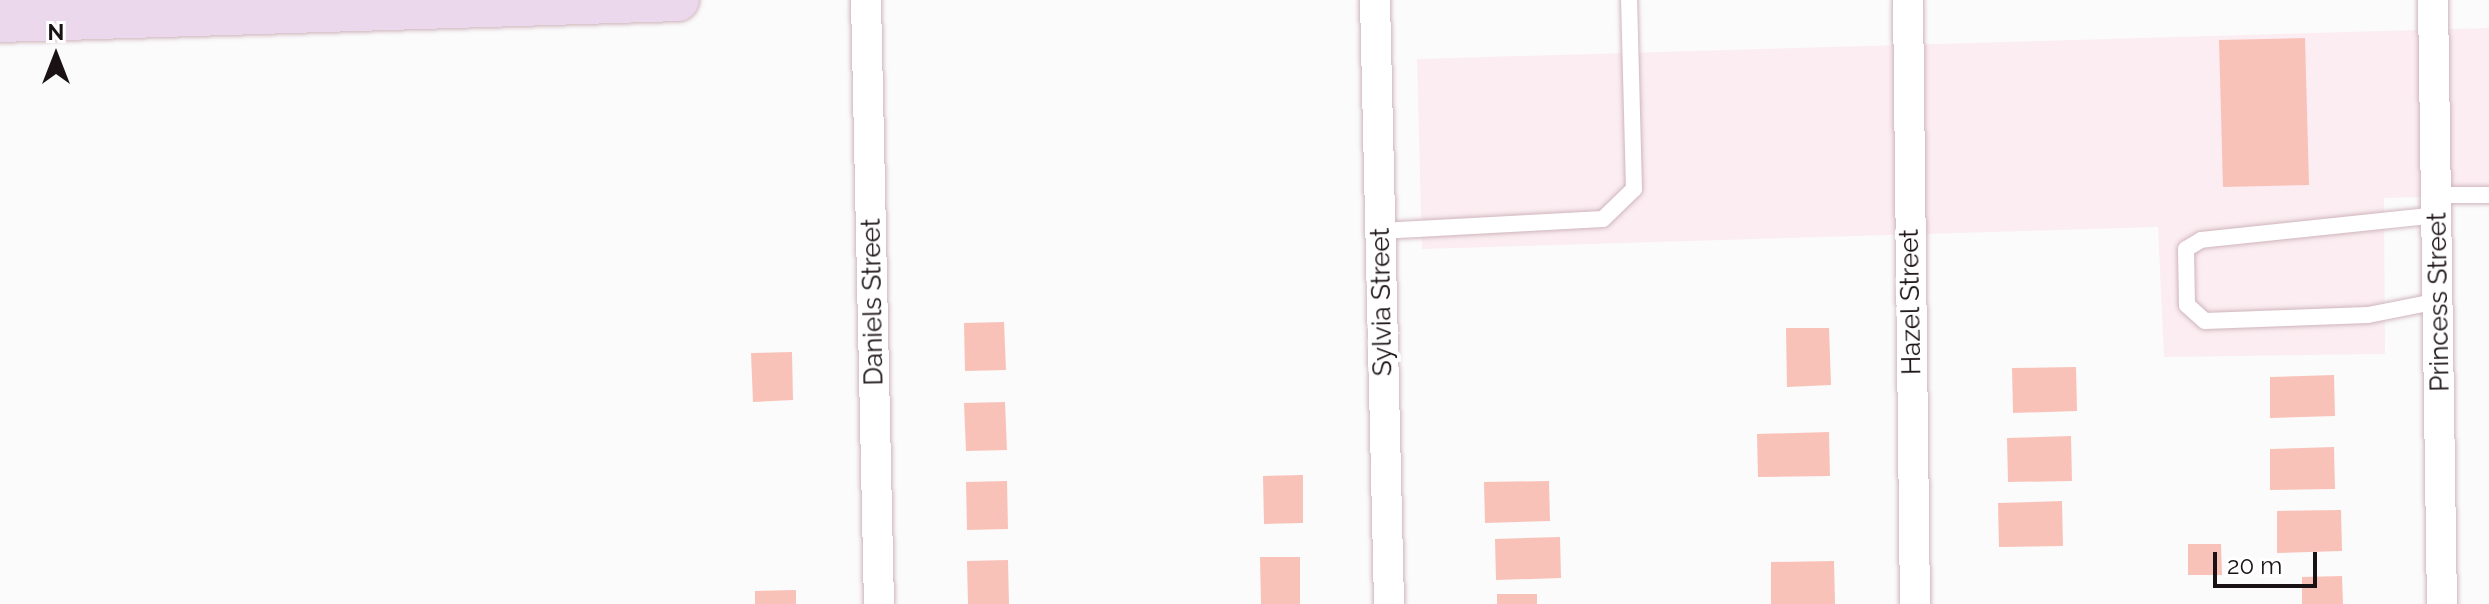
<!DOCTYPE html>
<style>
body{margin:0}
#map{position:relative;width:2489px;height:604px;overflow:hidden;background:#fbfbfb;font-family:Raleway,sans-serif}
div>[style]{position:absolute}
.built>*{inset:0;background:#fbedf1}
.building>*{inset:0;background:#f9c2b8}
.roads{filter:drop-shadow(0 0 2px #cfb5bd) drop-shadow(0 0 2px #cfb5bd)}
.lane>*{height:16px;margin:-8px;padding:0 8px;transform-origin:8px;border-radius:8px;background:#fff}
.street>*{height:30px;margin:-15px;padding:0 15px;transform-origin:15px;border-radius:15px;background:#fff}
.secondary>*{height:42px;margin:-21px;padding:0 21px;transform-origin:21px;border-radius:21px;background:#ecd8ed}
span{translate:-50% -50%;white-space:nowrap;text-align:center;line-height:1.15;-webkit-text-stroke:8px #fff;paint-order:stroke}
.street-label{font-size:26px;color:#1a1114}
.north{position:absolute;left:16px;top:16px;width:80px;height:80px;-webkit-text-stroke:6px #fff;paint-order:stroke;rotate:0deg;font-size:22px;font-weight:700;line-height:32px;text-align:center;color:#1a1114}
.north::after{content:'';display:block;margin:auto;width:28px;height:36px;background:#1a1114;clip-path:polygon(50% 0,100% 100%,50% 72%,0 100%)}
.scale{position:absolute;left:2213px;top:552px;width:104px;height:36px;box-sizing:border-box;border:4px solid #1a1114;border-top:0;padding-left:10px;font-size:24px;line-height:28px;white-space:nowrap;color:#1a1114;-webkit-text-stroke:6px #fff;paint-order:stroke}
</style>
<div id="map">
<div class="built">
<div style="clip-path:polygon(2489px 28px,2489px 195px,2384px 198px,2385px 354px,2164px 357px,2158px 227px,1422px 249px,1417px 59px)"></div>
</div>
<div class="building">
<div style="clip-path:polygon(2305px 38px,2309px 185px,2223px 187px,2219px 40px)"></div>
<div style="clip-path:polygon(1004px 322px,1006px 370px,965px 371px,964px 323px)"></div>
<div style="clip-path:polygon(1786px 328px,1829px 328px,1831px 385px,1787px 387px)"></div>
<div style="clip-path:polygon(792px 352px,793px 400px,753px 402px,751px 353px)"></div>
<div style="clip-path:polygon(2076px 367px,2077px 411px,2013px 413px,2012px 368px)"></div>
<div style="clip-path:polygon(2334px 375px,2335px 416px,2270px 418px,2270px 377px)"></div>
<div style="clip-path:polygon(1005px 402px,1007px 450px,966px 451px,964px 403px)"></div>
<div style="clip-path:polygon(1829px 432px,1830px 476px,1758px 477px,1757px 434px)"></div>
<div style="clip-path:polygon(2071px 436px,2072px 481px,2008px 482px,2007px 438px)"></div>
<div style="clip-path:polygon(2334px 447px,2335px 489px,2270px 490px,2270px 449px)"></div>
<div style="clip-path:polygon(1303px 475px,1303px 523px,1264px 524px,1263px 476px)"></div>
<div style="clip-path:polygon(1007px 481px,1008px 529px,967px 530px,966px 482px)"></div>
<div style="clip-path:polygon(1549px 481px,1550px 521px,1485px 523px,1484px 482px)"></div>
<div style="clip-path:polygon(2062px 501px,2063px 546px,1999px 547px,1998px 503px)"></div>
<div style="clip-path:polygon(2341px 510px,2342px 551px,2277px 553px,2277px 511px)"></div>
<div style="clip-path:polygon(1560px 537px,1561px 578px,1496px 580px,1495px 539px)"></div>
<div style="clip-path:polygon(2188px 544px,2221px 544px,2222px 575px,2188px 575px)"></div>
<div style="clip-path:polygon(1260px 557px,1300px 557px,1300px 604px,1261px 604px)"></div>
<div style="clip-path:polygon(1008px 560px,1009px 604px,968px 604px,967px 561px)"></div>
<div style="clip-path:polygon(1834px 561px,1835px 604px,1771px 604px,1771px 562px)"></div>
<div style="clip-path:polygon(2342px 576px,2343px 604px,2302px 604px,2302px 577px)"></div>
<div style="clip-path:polygon(796px 590px,796px 604px,755px 604px,755px 591px)"></div>
<div style="clip-path:polygon(1497px 594px,1537px 594px,1537px 604px,1497px 604px)"></div>
</div>
<div class="roads">
<div class="lane">
<div style="left:2438px;top:195px;width:51px"></div>
<div style="left:2438px;top:215px;width:238px;rotate:174deg"></div>
<div style="left:2201px;top:240px;width:17px;rotate:149deg"></div>
<div style="left:2186px;top:249px;width:56px;rotate:89deg"></div>
<div style="left:2187px;top:305px;width:24px;rotate:42deg"></div>
<div style="left:2205px;top:321px;width:163px;rotate:-2.1deg"></div>
<div style="left:2368px;top:315px;width:72px;rotate:-11.2deg"></div>
<div style="left:1380px;top:231px;width:223px;rotate:-3.1deg"></div>
<div style="left:1603px;top:219px;width:43px;rotate:-44.1deg"></div>
<div style="left:1634px;top:189px;width:189px;rotate:-91.5deg"></div>
</div>
<div class="street">
<div style="left:866px;top:0;width:604px;rotate:88.77deg"></div>
<div style="left:1375px;top:0;width:604px;rotate:88.67deg"></div>
<div style="left:1908px;top:0;width:604px;rotate:89.34deg"></div>
<div style="left:2433px;top:0;width:604px;rotate:89.15deg"></div>
</div>
<div class="secondary">
<div style="left:0;top:21px;width:678px;rotate:-1.77deg"></div>
</div>
</div>
<div class="street-label">
<span style="left:873px;top:302px;rotate:-91deg">Daniels Street</span>
<span style="left:1382px;top:302px;rotate:-91deg">Sylvia Street</span>
<span style="left:1911px;top:302px;rotate:-91deg">Hazel Street</span>
<span style="left:2439px;top:302px;rotate:-91deg">Princess Street</span>
</div>
<div class="north">N</div>
<div class="scale">20 m</div>
</div>
